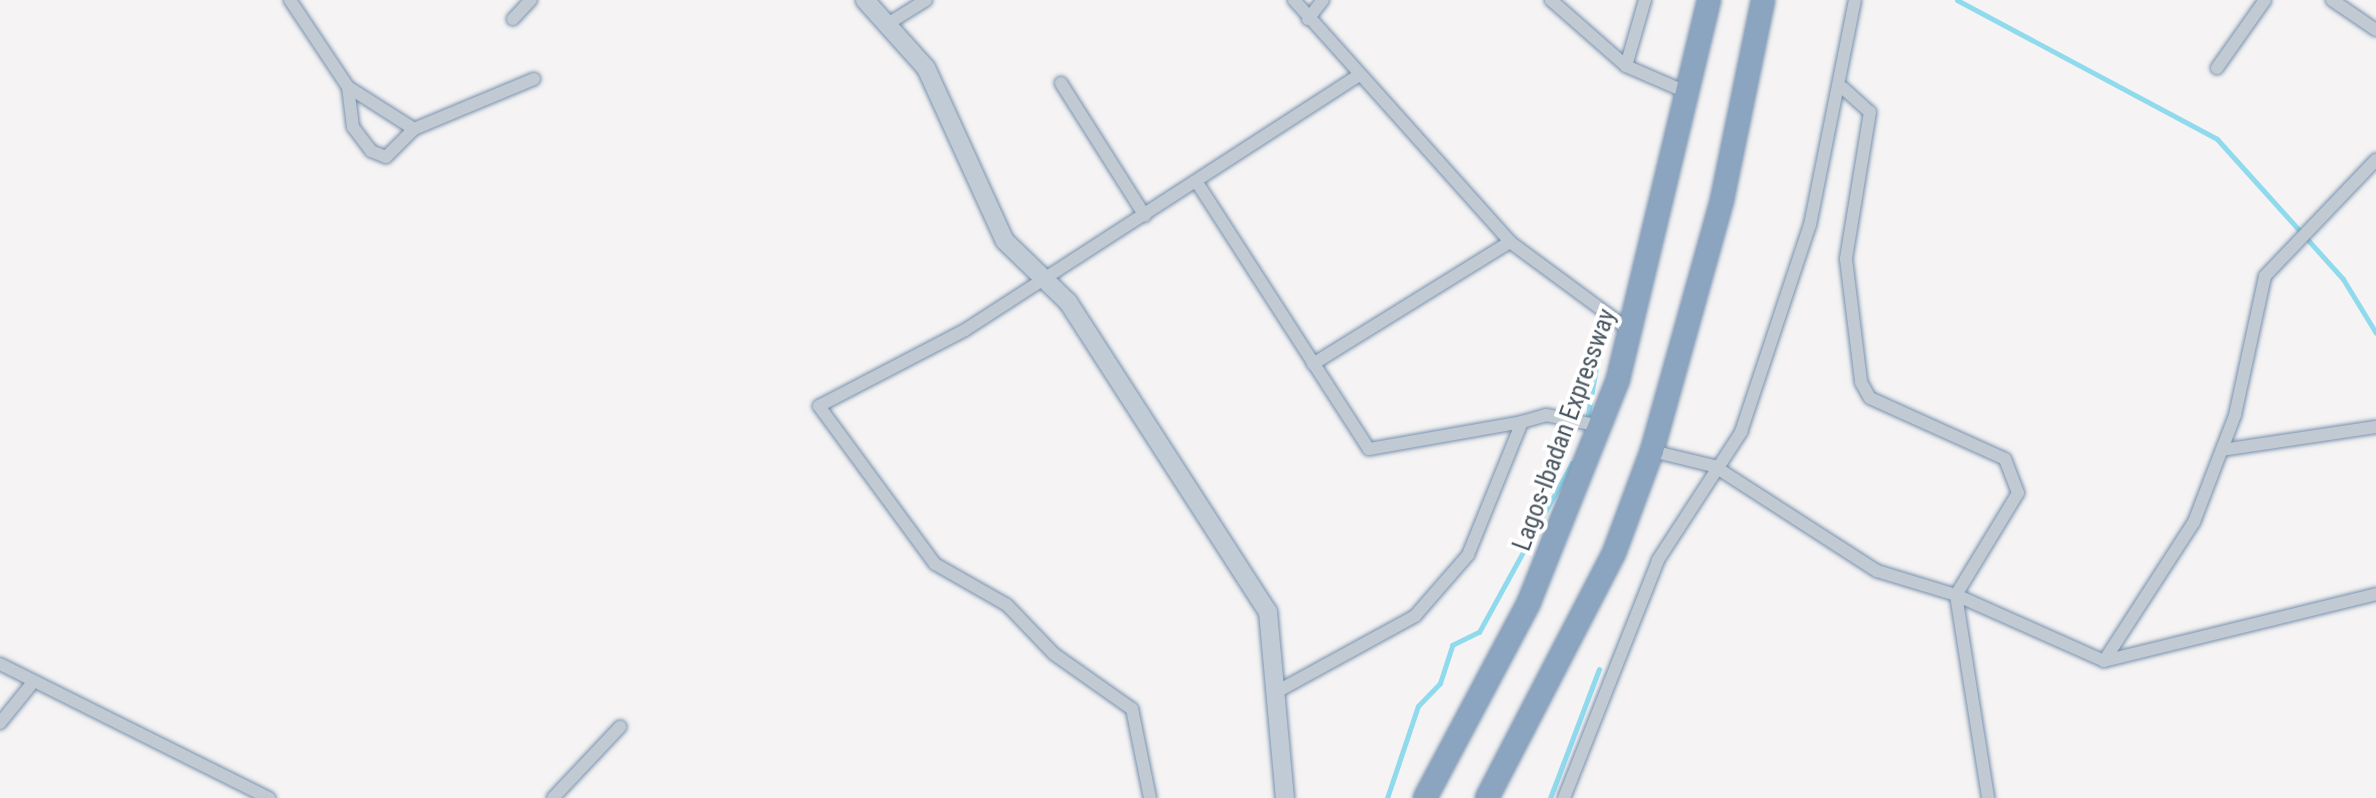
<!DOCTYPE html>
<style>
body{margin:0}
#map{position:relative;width:2376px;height:798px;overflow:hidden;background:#f5f3f3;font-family:"Roboto Condensed",sans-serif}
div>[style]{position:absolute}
.stream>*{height:5px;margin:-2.5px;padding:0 2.5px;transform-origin:2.5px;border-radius:2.5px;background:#90daee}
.roads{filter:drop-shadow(0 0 2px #7690ad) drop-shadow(0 0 2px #7690ad)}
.street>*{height:12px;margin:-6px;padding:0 6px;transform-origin:6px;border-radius:6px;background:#c1cad2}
.secondary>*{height:18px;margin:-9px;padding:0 9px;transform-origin:9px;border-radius:9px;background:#c1cbd6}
.highway>*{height:22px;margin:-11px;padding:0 11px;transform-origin:11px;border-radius:11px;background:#8ba5c1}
span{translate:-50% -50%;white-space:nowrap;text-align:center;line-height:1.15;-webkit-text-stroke:8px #fff;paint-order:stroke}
.street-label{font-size:25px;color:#4a5661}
</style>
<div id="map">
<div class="stream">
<div style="left:1957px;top:0;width:295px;rotate:28.1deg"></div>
<div style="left:2217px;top:139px;width:188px;rotate:48deg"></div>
<div style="left:2343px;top:279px;width:63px;rotate:58.6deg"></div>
<div style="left:1587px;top:420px;width:77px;rotate:-80.3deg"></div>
<div style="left:1387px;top:798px;width:97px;rotate:-71.4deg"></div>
<div style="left:1418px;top:706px;width:32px;rotate:-46deg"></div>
<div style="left:1440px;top:683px;width:40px;rotate:-72deg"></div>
<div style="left:1452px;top:645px;width:30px;rotate:-26deg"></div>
<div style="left:1479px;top:632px;width:193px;rotate:-61.2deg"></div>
<div style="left:1550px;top:798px;width:138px;rotate:-69.2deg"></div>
</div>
<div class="roads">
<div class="street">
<div style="left:290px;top:0;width:105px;rotate:56.3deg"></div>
<div style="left:348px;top:87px;width:78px;rotate:32.5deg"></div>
<div style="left:414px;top:129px;width:130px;rotate:-22.6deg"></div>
<div style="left:1294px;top:0;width:324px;rotate:48.2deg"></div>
<div style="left:1510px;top:242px;width:152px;rotate:36.4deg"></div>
<div style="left:1551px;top:0;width:100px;rotate:41.3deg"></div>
<div style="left:1626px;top:66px;width:68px;rotate:23.5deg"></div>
<div style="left:2332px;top:0;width:53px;rotate:34.3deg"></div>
<div style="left:513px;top:19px;width:26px;rotate:-47deg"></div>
<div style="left:1308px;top:19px;width:24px;rotate:-52deg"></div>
<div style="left:886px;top:25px;width:47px;rotate:-32deg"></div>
<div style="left:1626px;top:66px;width:69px;rotate:-73.9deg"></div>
<div style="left:2217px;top:68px;width:83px;rotate:-54.8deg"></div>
<div style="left:1061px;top:83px;width:157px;rotate:57.7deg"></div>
<div style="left:348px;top:87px;width:40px;rotate:82.9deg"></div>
<div style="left:353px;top:127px;width:30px;rotate:53deg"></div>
<div style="left:371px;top:151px;width:16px;rotate:22deg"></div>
<div style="left:386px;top:157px;width:40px;rotate:-45deg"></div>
<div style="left:1843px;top:88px;width:36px;rotate:42deg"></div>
<div style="left:1870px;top:112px;width:149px;rotate:99.3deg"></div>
<div style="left:1846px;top:259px;width:124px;rotate:83deg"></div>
<div style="left:1861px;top:382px;width:18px;rotate:61deg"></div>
<div style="left:1870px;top:398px;width:148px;rotate:24.3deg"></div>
<div style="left:2005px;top:459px;width:36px;rotate:69deg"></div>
<div style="left:2018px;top:493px;width:119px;rotate:121.3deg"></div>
<div style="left:1956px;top:595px;width:206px;rotate:81deg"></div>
<div style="left:1198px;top:184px;width:315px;rotate:57.2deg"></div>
<div style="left:1369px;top:449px;width:155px;rotate:-10deg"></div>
<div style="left:1313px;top:364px;width:232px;rotate:-31.8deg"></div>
<div style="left:2222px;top:450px;width:156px;rotate:-8.5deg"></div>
<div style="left:1652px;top:451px;width:64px;rotate:13.6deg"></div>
<div style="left:1714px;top:466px;width:194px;rotate:32.8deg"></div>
<div style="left:1877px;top:571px;width:83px;rotate:16.9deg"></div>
<div style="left:1956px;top:595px;width:162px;rotate:24deg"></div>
<div style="left:2104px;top:661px;width:280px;rotate:-13.8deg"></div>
<div style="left:2104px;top:661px;width:166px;rotate:-57.1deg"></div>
<div style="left:2194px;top:522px;width:115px;rotate:-69deg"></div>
<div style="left:2235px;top:415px;width:142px;rotate:-77.8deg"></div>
<div style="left:2265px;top:276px;width:161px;rotate:-46.3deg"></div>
<div style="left:0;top:664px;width:301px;rotate:26.5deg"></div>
<div style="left:1278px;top:691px;width:156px;rotate:-28.7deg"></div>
<div style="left:1415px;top:616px;width:81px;rotate:-49deg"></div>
<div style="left:1468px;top:555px;width:144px;rotate:-67.9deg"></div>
<div style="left:1522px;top:422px;width:25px;rotate:-16deg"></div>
<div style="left:1546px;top:415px;width:55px;rotate:11.5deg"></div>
<div style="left:0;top:723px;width:48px;rotate:-51deg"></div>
<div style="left:553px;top:798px;width:98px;rotate:-46.7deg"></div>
<div style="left:1150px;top:798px;width:91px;rotate:-101.4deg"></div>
<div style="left:1132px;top:709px;width:95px;rotate:-144.8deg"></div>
<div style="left:1054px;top:654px;width:68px;rotate:-133.8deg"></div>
<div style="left:1007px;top:605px;width:83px;rotate:-150.3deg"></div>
<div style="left:935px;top:564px;width:196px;rotate:-126.3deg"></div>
<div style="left:819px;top:406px;width:165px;rotate:-27.5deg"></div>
<div style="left:965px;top:330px;width:467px;rotate:-32.9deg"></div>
<div style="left:1564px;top:798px;width:256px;rotate:-68.4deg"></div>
<div style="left:1658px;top:560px;width:153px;rotate:-57deg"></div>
<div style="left:1741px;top:432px;width:218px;rotate:-71.6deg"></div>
<div style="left:1810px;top:225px;width:229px;rotate:-78.7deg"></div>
</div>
<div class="secondary">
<div style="left:865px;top:0;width:91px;rotate:48.1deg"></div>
<div style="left:926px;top:68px;width:190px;rotate:65.5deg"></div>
<div style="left:1005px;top:241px;width:88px;rotate:44.1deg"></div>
<div style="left:1068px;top:302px;width:369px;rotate:57.2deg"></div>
<div style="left:1268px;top:612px;width:187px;rotate:84.8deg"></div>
</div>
<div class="highway">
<div style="left:1425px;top:798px;width:222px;rotate:-62deg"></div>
<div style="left:1529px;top:602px;width:240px;rotate:-68.2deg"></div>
<div style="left:1618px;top:379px;width:390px;rotate:-76.5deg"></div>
<div style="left:1487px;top:798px;width:276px;rotate:-62.6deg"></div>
<div style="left:1614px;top:553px;width:109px;rotate:-69.6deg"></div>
<div style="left:1652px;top:451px;width:261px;rotate:-74.4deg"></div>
<div style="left:1722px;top:200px;width:204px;rotate:-78.4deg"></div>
</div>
</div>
<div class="street-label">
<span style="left:1565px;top:430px;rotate:-70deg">Lagos-Ibadan Expressway</span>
</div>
</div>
